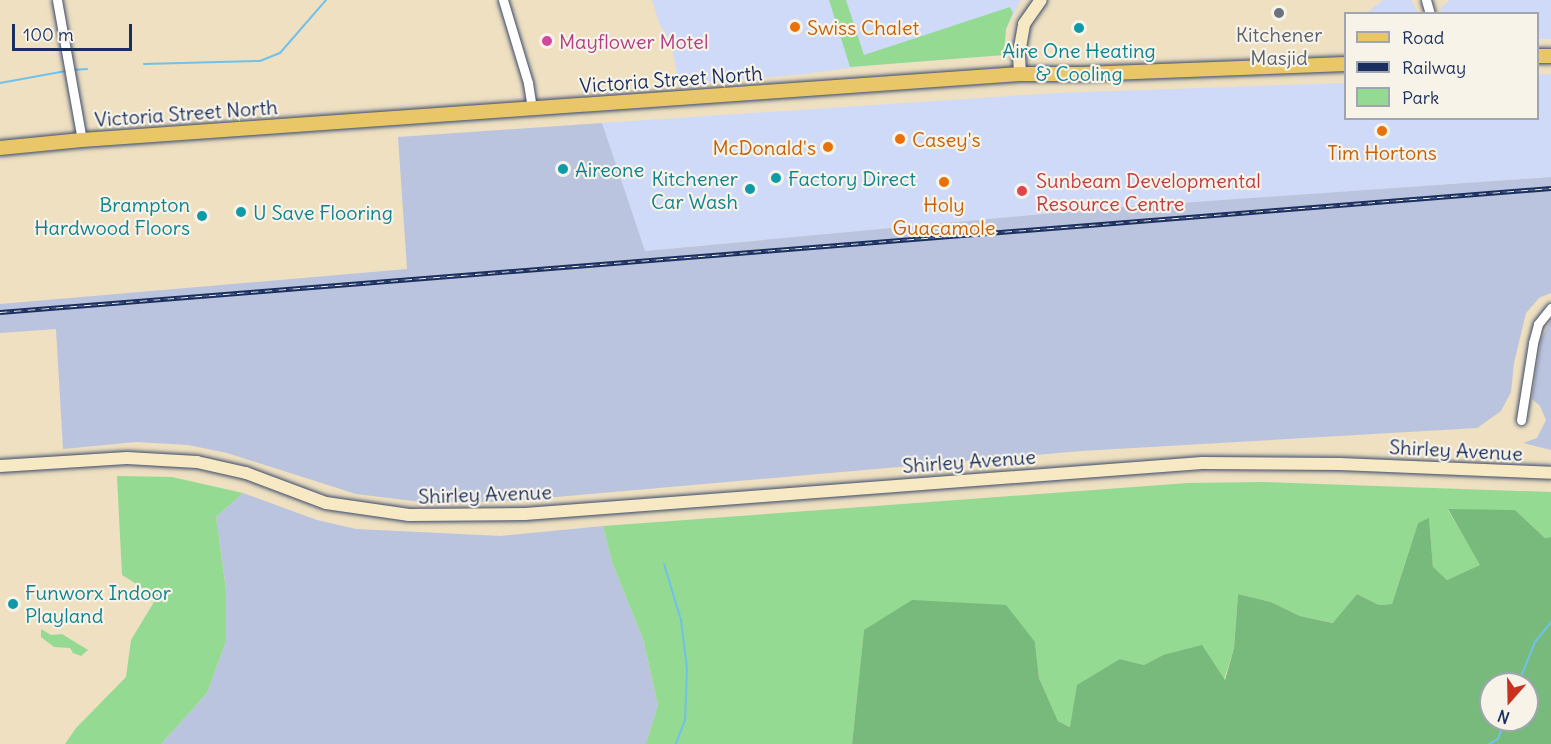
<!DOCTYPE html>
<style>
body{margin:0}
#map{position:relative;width:1551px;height:744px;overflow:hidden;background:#eee0c0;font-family:Delius,sans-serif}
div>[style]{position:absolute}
.built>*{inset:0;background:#cfdaf9}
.industrial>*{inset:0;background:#bac4de}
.green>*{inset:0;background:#95da92}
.forest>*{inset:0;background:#78ba7c}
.stream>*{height:2px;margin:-1px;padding:0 1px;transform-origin:1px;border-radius:1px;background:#70c1eb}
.roads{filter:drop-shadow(0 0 2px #3b4a6d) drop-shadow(0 0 2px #3b4a6d)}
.minor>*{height:9px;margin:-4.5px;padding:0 4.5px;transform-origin:4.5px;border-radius:4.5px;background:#fff}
.secondary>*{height:12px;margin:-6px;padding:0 6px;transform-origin:6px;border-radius:6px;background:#f6e9c3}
.primary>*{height:14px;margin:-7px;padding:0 7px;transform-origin:7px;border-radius:7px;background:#e9c769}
.rail>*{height:4.5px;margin-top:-2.25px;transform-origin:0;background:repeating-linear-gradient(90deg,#f7f3e8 0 7px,#1b2f5e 0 14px);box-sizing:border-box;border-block:2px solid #1b2f5e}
.dots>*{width:16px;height:16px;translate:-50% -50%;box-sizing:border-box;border:3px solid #f7f3e8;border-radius:50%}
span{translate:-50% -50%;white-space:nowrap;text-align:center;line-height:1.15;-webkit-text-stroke:4.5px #f7f3e8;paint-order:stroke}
.food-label{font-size:20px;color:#c56008}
.left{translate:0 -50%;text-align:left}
.right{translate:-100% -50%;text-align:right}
.worship-label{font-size:20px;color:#5b616d}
.hotel-label{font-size:20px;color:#b23c85}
.culture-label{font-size:20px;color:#0d838f}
.street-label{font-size:20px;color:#1b2f5e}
.health-label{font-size:20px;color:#be3a42}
.legend{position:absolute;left:1344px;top:12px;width:195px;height:108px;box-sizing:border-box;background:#f7f3e8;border:2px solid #9fa5b1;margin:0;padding:8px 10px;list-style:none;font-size:18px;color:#1b2f5e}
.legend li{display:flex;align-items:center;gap:12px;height:30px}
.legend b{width:30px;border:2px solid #9fa5b1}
.north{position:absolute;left:1479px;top:672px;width:60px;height:60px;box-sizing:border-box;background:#f7f3e8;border:2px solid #9fa5b1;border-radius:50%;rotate:200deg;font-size:16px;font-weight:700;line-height:24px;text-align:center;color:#1b2f5e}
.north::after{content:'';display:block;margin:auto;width:21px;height:27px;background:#c8321e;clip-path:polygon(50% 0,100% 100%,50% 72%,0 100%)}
.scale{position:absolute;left:12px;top:24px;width:120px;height:27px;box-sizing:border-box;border:3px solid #1b2f5e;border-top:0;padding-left:8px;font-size:18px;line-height:21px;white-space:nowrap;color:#1b2f5e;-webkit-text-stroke:4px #f7f3e8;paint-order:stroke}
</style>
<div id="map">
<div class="built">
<div style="clip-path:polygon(652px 0,1021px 0,1006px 29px,1004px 55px,872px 65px,805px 74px,679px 85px,671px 42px,660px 25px)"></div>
<div style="clip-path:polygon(1383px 0,1411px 0,1418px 13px,1367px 13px)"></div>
<div style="clip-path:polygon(1450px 0,1551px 0,1551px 39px,1538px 39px,1538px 14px,1443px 13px,1440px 8px)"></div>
<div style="clip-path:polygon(1551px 74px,1551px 177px,1096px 209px,644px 251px,602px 123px,1057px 93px,1345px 83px,1346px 118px,1538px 118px,1538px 75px)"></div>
</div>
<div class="industrial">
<div style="clip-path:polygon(602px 123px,645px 251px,1096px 209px,1551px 177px,1551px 293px,1539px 298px,1526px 313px,1514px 363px,1511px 392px,1501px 411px,1477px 428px,1081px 451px,500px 502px,422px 502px,356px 494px,227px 453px,188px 445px,136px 442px,63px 449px,56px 329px,0 333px,0 304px,407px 269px,398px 137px)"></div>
<div style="clip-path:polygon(1551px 320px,1551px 450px,1523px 443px,1537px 438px,1546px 420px,1540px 406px,1532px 399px,1541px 340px)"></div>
<div style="clip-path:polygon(243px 493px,317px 520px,356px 529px,501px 536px,603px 526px,613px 565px,643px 639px,658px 705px,646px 744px,161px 744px,207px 693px,226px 641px,226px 589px,216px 517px)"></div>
</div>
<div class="green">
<div style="clip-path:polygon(829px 0,846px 0,864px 55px,1010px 7px,1013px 13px,1006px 29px,1004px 55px,850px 67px)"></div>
<div style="clip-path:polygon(117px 476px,172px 477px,243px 493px,216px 517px,226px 590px,226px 641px,207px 693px,161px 744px,65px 744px,76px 728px,126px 677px,131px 640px,157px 597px,122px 575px)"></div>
<div style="clip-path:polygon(1263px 482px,1551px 492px,1551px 537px,1545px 538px,1515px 510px,1448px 510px,1481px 565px,1447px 580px,1433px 568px,1429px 519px,1418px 523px,1392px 604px,1379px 605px,1357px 594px,1334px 623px,1300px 616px,1271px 602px,1238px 594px,1234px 648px,1224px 680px,1163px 655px,1144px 665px,1120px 659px,1071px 727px,1058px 721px,1039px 678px,1035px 642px,864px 631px,852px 744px,646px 744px,658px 705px,643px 639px,613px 565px,603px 526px,1188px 483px)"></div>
<div style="clip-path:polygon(41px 629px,51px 635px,62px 634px,88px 650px,81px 656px,73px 653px,70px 648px,54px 647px,41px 637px)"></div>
</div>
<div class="forest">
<div style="clip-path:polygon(evenodd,1448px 509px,1515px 510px,1545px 538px,1551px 537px,1551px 744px,852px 744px,864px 630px,912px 600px,1006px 605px,1035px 642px,1039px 678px,1058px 721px,1070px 727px,1077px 685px,1120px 659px,1144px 665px,1163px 655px,1202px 645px,1225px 680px,1234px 648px,1238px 594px,1271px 602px,1300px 616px,1333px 623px,1357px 594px,1379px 605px,1392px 604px,1418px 523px,1429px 518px,1433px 567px,1447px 580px,1480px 565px,1448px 509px,1491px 684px,1527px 684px,1527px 720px,1491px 720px,1491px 684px)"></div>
</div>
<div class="stream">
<div style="left:144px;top:64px;width:116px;rotate:-1.5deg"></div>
<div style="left:260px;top:61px;width:22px;rotate:-22deg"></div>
<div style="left:280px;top:53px;width:70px;rotate:-49deg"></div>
<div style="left:72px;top:70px;width:15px;rotate:-4deg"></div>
<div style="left:0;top:83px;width:67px;rotate:-10.3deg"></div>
<div style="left:664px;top:564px;width:59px;rotate:73.1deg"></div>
<div style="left:681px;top:620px;width:49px;rotate:83deg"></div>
<div style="left:687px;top:669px;width:51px;rotate:92.2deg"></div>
<div style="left:685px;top:720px;width:26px;rotate:111deg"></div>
<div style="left:1518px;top:684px;width:45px;rotate:-68deg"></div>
<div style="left:1535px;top:642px;width:26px;rotate:-51deg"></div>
<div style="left:1489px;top:744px;width:10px;rotate:-29deg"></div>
<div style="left:1498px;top:739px;width:20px;rotate:-70deg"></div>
</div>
<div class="roads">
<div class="minor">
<div style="left:57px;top:0;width:142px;rotate:79.9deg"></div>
<div style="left:503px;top:0;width:87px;rotate:73.2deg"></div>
<div style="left:528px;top:83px;width:24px;rotate:81deg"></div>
<div style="left:1426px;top:0;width:15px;rotate:74deg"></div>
<div style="left:1521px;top:420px;width:78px;rotate:-81.1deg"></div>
<div style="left:1533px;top:343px;width:20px;rotate:-75deg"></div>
<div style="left:1538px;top:324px;width:21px;rotate:-51deg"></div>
</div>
<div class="secondary">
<div style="left:1020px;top:74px;width:21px;rotate:-93deg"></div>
<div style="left:1019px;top:53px;width:29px;rotate:-80deg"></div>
<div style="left:1024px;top:24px;width:29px;rotate:-55deg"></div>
<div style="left:0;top:466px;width:127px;rotate:-3.6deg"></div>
<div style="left:127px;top:458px;width:70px;rotate:3.3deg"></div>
<div style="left:197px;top:462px;width:50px;rotate:12.7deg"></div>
<div style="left:246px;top:473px;width:85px;rotate:20.6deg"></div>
<div style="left:326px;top:503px;width:84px;rotate:8.2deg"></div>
<div style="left:409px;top:515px;width:116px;rotate:-0.5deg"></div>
<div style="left:525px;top:514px;width:679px;rotate:-4.31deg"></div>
<div style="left:1202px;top:463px;width:138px;rotate:0.4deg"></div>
<div style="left:1340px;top:464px;width:211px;rotate:2.4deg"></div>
</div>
<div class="primary">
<div style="left:1538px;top:56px;width:13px"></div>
<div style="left:0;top:148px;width:82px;rotate:-5.6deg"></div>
<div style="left:82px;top:140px;width:940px;rotate:-4.02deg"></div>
<div style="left:1020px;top:74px;width:63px"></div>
<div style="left:1083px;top:74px;width:263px;rotate:-2.2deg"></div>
</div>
</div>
<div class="rail">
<div style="left:0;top:312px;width:1556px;rotate:-4.57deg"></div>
</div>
<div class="dots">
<div style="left:1279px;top:13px;background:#6b7280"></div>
<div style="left:795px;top:27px;background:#e8710a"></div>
<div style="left:1079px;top:28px;background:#0f9aa8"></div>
<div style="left:547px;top:41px;background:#d1479c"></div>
<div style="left:1382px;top:131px;background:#e8710a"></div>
<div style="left:900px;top:139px;background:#e8710a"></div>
<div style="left:828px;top:147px;background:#e8710a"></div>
<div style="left:563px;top:169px;background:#0f9aa8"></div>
<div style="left:776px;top:178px;background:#0f9aa8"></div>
<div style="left:944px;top:182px;background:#e8710a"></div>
<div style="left:750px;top:189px;background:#0f9aa8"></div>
<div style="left:1022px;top:191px;background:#e0444e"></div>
<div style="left:241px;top:212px;background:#0f9aa8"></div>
<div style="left:202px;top:216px;background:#0f9aa8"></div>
<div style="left:13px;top:604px;background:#0f9aa8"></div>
</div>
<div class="food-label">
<span class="left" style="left:807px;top:27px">Swiss Chalet</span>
<span class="left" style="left:912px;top:139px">Casey's</span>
<span class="right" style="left:816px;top:147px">McDonald's</span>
<span style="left:1382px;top:152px">Tim Hortons</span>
<span style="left:944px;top:216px">Holy<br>Guacamole</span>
</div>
<div class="worship-label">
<span style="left:1279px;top:46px">Kitchener<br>Masjid</span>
</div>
<div class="hotel-label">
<span class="left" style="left:559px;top:41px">Mayflower Motel</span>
</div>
<div class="culture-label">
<span style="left:1079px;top:62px">Aire One Heating<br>&amp; Cooling</span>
<span class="left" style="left:575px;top:169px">Aireone</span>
<span class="right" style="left:738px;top:190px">Kitchener<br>Car Wash</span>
<span class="left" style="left:788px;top:178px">Factory Direct</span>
<span class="right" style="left:190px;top:216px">Brampton<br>Hardwood Floors</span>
<span class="left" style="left:253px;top:212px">U Save Flooring</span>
<span class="left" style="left:25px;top:604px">Funworx Indoor<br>Playland</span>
</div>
<div class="street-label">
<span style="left:671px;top:79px;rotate:-4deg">Victoria Street North</span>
<span style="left:186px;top:113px;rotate:-4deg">Victoria Street North</span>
<span style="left:1456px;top:450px;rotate:3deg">Shirley Avenue</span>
<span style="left:969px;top:461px;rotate:-4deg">Shirley Avenue</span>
<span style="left:485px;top:494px;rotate:-2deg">Shirley Avenue</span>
</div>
<div class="health-label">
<span class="left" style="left:1036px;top:192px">Sunbeam Developmental<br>Resource Centre</span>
</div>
<ul class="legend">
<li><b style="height:8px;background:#e9c769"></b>Road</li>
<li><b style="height:8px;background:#1b2f5e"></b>Railway</li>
<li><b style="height:16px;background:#95da92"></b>Park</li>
</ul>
<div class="north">N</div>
<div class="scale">100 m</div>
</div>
